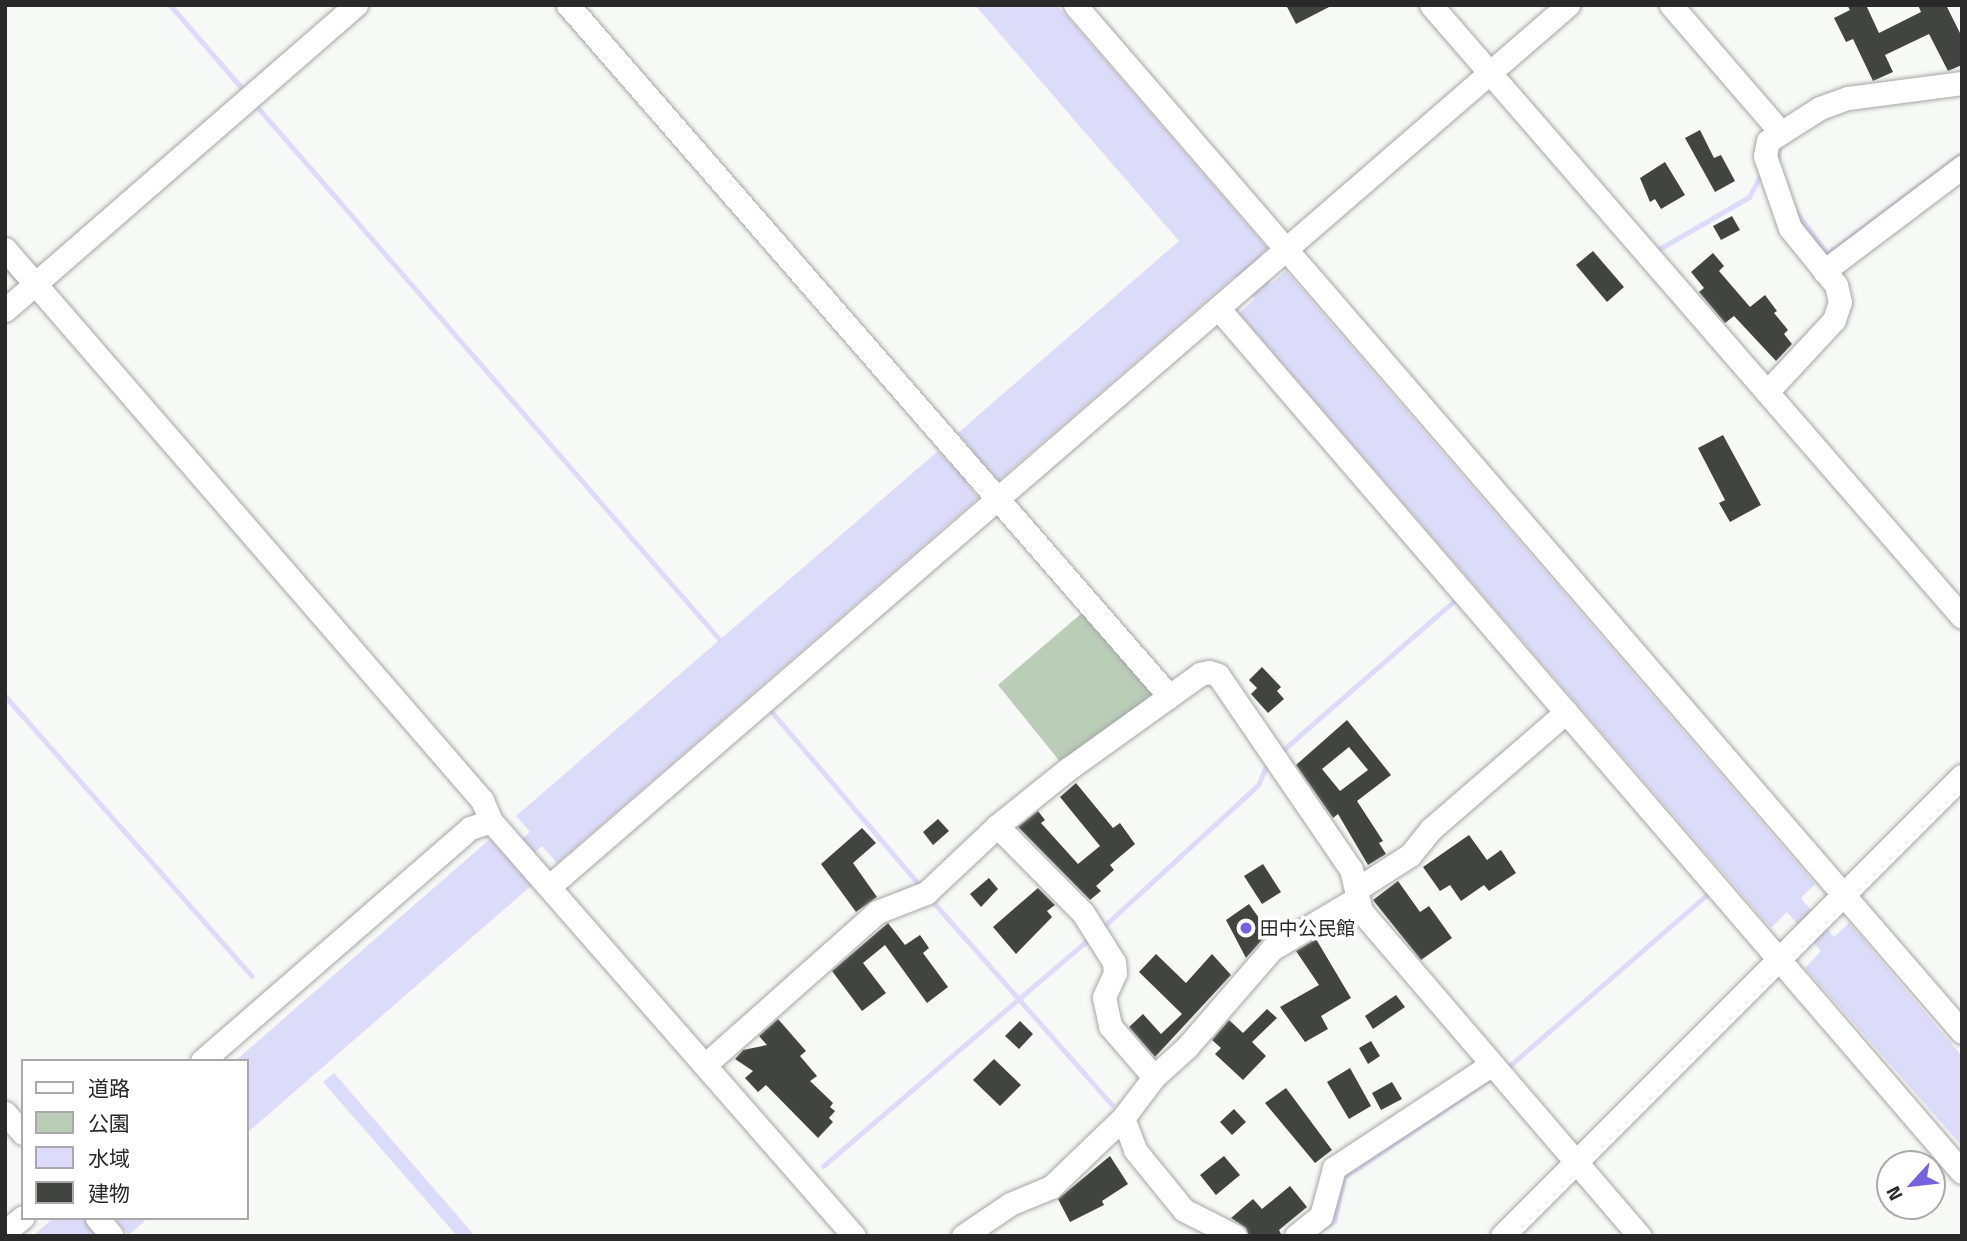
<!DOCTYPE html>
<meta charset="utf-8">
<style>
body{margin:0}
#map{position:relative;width:1967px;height:1241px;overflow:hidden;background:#f6f9f6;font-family:"Titillium Web","Noto Sans JP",sans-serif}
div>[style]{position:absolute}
.green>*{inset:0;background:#b9cdb7}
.water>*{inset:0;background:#dcdcfa}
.stream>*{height:5px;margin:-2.5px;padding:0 2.5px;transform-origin:2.5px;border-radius:2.5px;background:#dcdcfa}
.building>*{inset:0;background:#424442}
.roads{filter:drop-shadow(0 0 2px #a4a6a4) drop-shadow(0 0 2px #a4a6a4)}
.minor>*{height:23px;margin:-11.5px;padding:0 11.5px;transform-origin:11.5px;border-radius:11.5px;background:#fff}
.dots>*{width:19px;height:19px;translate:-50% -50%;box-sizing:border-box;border:4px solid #fff;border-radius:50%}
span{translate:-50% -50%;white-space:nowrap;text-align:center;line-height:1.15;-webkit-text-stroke:7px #fff;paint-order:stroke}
.poi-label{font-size:19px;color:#282928}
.left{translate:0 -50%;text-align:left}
.frame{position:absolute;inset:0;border:7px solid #282928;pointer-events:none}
.legend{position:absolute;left:21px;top:1059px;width:228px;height:161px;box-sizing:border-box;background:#fff;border:2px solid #a9a9a9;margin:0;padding:9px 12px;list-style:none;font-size:21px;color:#282928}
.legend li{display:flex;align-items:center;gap:14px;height:35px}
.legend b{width:35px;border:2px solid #a9a9a9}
.north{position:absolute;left:1876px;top:1150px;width:70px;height:70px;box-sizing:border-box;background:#fff;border:2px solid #a9a9a9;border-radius:50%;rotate:243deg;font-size:19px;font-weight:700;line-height:28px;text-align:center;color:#282928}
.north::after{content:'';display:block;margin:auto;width:24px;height:32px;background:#7662dd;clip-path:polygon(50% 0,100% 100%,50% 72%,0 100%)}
</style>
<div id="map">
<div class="green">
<div style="clip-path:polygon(1082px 613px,1155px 697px,1062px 764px,998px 685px)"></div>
</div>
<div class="water">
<div style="clip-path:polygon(975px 5px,1057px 5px,1267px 248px,1253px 264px,1271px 284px,1286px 271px,1815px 884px,1801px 898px,1834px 937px,1849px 923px,1962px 1056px,1962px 1146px,1805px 968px,1821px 951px,1787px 912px,1771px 928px,1239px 313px,1255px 299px,1235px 276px,999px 480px,986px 466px,966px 483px,978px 498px,557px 863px,542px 846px,516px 869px,531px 886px,247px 1133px,247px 1061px,235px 1061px,490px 839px,504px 855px,530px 832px,516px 816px,938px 451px,951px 465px,971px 448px,958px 433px,1179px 241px)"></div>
<div style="clip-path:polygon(334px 1073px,475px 1236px,457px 1236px,323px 1082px)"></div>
<div style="clip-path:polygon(53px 1218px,148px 1218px,129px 1235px,114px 1218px,97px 1236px,33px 1236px)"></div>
</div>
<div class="stream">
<div style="left:170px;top:5px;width:107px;rotate:49.2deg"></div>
<div style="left:259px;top:109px;width:703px;rotate:49.04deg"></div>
<div style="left:1777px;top:164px;width:20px;rotate:-81deg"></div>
<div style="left:1796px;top:212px;width:52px;rotate:53.6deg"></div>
<div style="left:1827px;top:254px;width:169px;rotate:-36.8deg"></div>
<div style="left:1659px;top:249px;width:104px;rotate:-30deg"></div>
<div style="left:1749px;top:197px;width:27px;rotate:-62deg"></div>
<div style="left:5px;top:267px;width:15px;rotate:48deg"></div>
<div style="left:5px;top:696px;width:373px;rotate:48.6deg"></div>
<div style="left:770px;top:710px;width:228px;rotate:49.5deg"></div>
<div style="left:1283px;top:750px;width:228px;rotate:-41.1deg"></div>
<div style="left:934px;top:903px;width:269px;rotate:48.6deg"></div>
<div style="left:1104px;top:926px;width:209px;rotate:-42.5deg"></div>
<div style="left:1258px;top:785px;width:24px;rotate:-66deg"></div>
<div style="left:1508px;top:1067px;width:267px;rotate:-40.9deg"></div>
<div style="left:823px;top:1166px;width:350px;rotate:-40.5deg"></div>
<div style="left:1325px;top:1227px;width:11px;rotate:-34deg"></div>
<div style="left:1334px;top:1221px;width:45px;rotate:-77.2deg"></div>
<div style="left:1344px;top:1177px;width:172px;rotate:-33.9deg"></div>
</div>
<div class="building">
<div style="clip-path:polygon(1286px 5px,1333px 5px,1296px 24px)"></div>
<div style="clip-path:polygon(1847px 5px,1866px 5px,1879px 33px,1921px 12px,1918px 5px,1946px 5px,1962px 37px,1962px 65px,1948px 71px,1929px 34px,1885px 55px,1893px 72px,1873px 81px,1853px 39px,1846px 42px,1834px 18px,1850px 10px)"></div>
<div style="clip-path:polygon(1700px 130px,1714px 158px,1721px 155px,1735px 181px,1715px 192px,1685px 138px)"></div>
<div style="clip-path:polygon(1665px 162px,1685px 195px,1661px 209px,1655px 199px,1650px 202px,1640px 178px)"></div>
<div style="clip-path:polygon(1732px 216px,1740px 230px,1721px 240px,1713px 226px)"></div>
<div style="clip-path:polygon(1593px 251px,1624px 287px,1607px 302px,1576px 265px)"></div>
<div style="clip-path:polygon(1713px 253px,1724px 266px,1719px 271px,1750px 307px,1765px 295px,1777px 311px,1774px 313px,1788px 330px,1784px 334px,1792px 344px,1776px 361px,1734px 316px,1725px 323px,1699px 292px,1704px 288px,1691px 272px)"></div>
<div style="clip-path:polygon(1723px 435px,1761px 505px,1730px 522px,1719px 503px,1725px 500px,1698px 448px)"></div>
<div style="clip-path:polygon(1262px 667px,1281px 687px,1277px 691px,1284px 699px,1268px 713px,1251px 694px,1257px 688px,1249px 680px)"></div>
<div style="clip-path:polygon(evenodd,1347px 720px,1391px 775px,1357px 801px,1383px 841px,1379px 843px,1386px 854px,1368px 865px,1338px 814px,1333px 818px,1296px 765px,1347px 720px,1349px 747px,1368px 770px,1340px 791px,1322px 769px,1349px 747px)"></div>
<div style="clip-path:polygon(1076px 783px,1113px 828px,1120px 823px,1135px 844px,1110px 865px,1114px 870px,1096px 886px,1101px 891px,1090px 900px,1018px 827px,1038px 811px,1045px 820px,1041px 823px,1078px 864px,1100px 846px,1060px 797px)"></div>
<div style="clip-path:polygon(938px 819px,949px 831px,933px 845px,923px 832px)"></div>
<div style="clip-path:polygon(862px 828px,876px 843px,853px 863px,877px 897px,856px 912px,821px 864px)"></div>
<div style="clip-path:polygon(1469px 835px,1487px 860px,1501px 850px,1516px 873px,1489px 891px,1484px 885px,1461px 901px,1450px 885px,1440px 891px,1423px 867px)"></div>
<div style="clip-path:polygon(1263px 864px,1281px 892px,1262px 904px,1244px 876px)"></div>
<div style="clip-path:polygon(989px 878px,998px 889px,981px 907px,970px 894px)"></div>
<div style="clip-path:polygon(1398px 881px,1420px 912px,1429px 906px,1452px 938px,1421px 960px,1373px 900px)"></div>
<div style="clip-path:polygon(1038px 888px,1055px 905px,1047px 911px,1052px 917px,1016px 954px,993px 927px)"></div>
<div style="clip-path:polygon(1249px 904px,1269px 932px,1246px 958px,1226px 920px)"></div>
<div style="clip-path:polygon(888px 923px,905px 945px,920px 935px,929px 948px,923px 953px,948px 987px,927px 1003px,885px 945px,863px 963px,886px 993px,862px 1011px,832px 971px)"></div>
<div style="clip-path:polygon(1316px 939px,1351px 998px,1321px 1016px,1328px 1029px,1305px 1042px,1280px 1007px,1319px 985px,1296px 951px)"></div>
<div style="clip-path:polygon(1156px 954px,1186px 983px,1212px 954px,1231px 975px,1155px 1057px,1129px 1027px,1143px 1014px,1161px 1034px,1182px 1014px,1139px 972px)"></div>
<div style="clip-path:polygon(1396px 995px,1405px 1007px,1373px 1029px,1365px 1016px)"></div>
<div style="clip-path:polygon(1267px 1009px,1277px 1018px,1252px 1042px,1266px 1056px,1243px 1080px,1215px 1054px,1221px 1048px,1212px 1040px,1229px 1020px,1243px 1033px)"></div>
<div style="clip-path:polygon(778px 1019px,806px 1051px,800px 1056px,817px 1076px,810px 1081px,833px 1103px,830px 1107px,835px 1111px,829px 1118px,833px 1122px,818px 1138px,766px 1085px,758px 1092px,745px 1078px,753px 1071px,735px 1059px,743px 1050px,767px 1045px,759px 1036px)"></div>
<div style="clip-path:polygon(1020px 1021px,1033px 1034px,1019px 1049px,1005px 1036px)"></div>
<div style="clip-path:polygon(1371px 1041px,1380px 1056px,1368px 1064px,1359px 1048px)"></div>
<div style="clip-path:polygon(994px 1059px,1021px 1085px,1000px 1106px,973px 1080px)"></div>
<div style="clip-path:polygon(1350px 1068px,1371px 1106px,1349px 1119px,1327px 1082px)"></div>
<div style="clip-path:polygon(1392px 1082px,1402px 1099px,1381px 1110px,1372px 1093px)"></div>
<div style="clip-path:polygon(1286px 1088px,1332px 1150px,1315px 1163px,1265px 1103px)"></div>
<div style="clip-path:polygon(1234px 1109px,1246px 1122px,1232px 1135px,1220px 1122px)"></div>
<div style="clip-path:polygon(1110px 1156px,1128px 1184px,1102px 1201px,1104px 1205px,1070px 1222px,1058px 1199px)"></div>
<div style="clip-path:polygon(1224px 1156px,1240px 1175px,1216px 1195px,1200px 1175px)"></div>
<div style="clip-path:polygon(1290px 1186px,1307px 1207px,1279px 1230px,1282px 1236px,1249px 1236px,1246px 1228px,1231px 1218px,1253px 1199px,1262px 1209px)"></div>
</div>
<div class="roads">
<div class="minor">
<div style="left:568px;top:5px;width:916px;rotate:48.98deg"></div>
<div style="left:1075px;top:5px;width:1357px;rotate:49.18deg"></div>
<div style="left:1431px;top:5px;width:810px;rotate:49.05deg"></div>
<div style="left:1671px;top:5px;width:165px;rotate:49.2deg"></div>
<div style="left:5px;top:249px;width:729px;rotate:49.12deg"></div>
<div style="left:482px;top:800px;width:23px;rotate:67deg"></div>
<div style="left:1824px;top:271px;width:173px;rotate:-37deg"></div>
<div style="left:1218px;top:308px;width:1140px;rotate:49.27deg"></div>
<div style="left:5px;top:310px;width:465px;rotate:-41deg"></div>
<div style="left:1767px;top:392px;width:98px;rotate:-47.1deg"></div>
<div style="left:1834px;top:320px;width:19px;rotate:-72deg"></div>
<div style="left:1840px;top:302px;width:17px;rotate:-103deg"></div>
<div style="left:1836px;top:285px;width:73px;rotate:-128.9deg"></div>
<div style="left:1790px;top:228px;width:76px;rotate:-109.1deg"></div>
<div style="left:1765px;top:156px;width:15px;rotate:-79deg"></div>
<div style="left:1768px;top:141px;width:62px;rotate:-32.4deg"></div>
<div style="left:1820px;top:108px;width:30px;rotate:-20deg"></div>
<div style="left:1848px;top:98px;width:115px;rotate:-7.5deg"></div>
<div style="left:997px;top:826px;width:122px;rotate:45.3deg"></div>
<div style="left:1083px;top:913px;width:58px;rotate:57.7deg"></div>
<div style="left:1114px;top:962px;width:11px;rotate:85deg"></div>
<div style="left:1115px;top:973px;width:26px;rotate:115deg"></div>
<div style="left:1104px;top:997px;width:30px;rotate:78deg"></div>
<div style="left:1110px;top:1026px;width:67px;rotate:49.2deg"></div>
<div style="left:551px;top:885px;width:1345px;rotate:-40.87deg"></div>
<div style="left:1357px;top:889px;width:63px;rotate:-32.7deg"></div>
<div style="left:1410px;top:855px;width:33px;rotate:-51deg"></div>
<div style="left:1431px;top:829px;width:179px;rotate:-40.9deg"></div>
<div style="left:202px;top:1061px;width:355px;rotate:-41deg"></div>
<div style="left:470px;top:828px;width:22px;rotate:-18deg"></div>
<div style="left:491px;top:821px;width:551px;rotate:48.82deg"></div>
<div style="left:706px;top:1064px;width:229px;rotate:-41.6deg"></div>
<div style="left:877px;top:912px;width:53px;rotate:-21.2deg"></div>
<div style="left:926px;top:893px;width:98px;rotate:-43.3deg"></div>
<div style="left:997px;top:826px;width:91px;rotate:-38.8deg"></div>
<div style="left:1068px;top:769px;width:163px;rotate:-35.7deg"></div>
<div style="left:1200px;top:674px;width:9px;rotate:-13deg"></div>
<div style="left:1209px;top:672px;width:9px;rotate:18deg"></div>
<div style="left:1218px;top:675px;width:235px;rotate:55.6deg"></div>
<div style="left:1351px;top:869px;width:43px;rotate:76.6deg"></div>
<div style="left:1361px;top:911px;width:428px;rotate:49.4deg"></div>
<div style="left:5px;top:1113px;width:27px;rotate:48deg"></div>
<div style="left:1123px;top:1118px;width:34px;rotate:69deg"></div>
<div style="left:1135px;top:1150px;width:77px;rotate:50.8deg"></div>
<div style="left:1184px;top:1210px;width:57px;rotate:27deg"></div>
<div style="left:97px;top:1218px;width:23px;rotate:50deg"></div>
<div style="left:5px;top:1232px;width:23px;rotate:-40deg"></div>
<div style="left:963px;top:1236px;width:57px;rotate:-34.2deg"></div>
<div style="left:1010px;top:1204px;width:44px;rotate:-22.5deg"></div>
<div style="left:1051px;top:1187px;width:100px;rotate:-43.8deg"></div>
<div style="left:1123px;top:1118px;width:51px;rotate:-52.9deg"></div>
<div style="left:1154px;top:1077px;width:45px;rotate:-42.3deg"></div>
<div style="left:1187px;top:1047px;width:130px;rotate:-49.1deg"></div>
<div style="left:1272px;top:949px;width:98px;rotate:-30.8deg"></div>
<div style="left:1296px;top:1236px;width:32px;rotate:-39deg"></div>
<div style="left:1321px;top:1216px;width:50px;rotate:-74.8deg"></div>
<div style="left:1334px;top:1168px;width:188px;rotate:-33.3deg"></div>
<div style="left:1502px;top:1236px;width:651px;rotate:-45deg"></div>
</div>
</div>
<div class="dots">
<div style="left:1246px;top:928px;background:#7662dd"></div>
</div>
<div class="poi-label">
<span class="left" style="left:1260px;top:928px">田中公民館</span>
</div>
<div class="frame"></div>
<ul class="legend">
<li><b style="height:9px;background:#fff"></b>道路</li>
<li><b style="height:19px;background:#b9cdb7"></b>公園</li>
<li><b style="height:19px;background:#dcdcfa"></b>水域</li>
<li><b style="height:19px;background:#424442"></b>建物</li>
</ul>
<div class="north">N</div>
</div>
